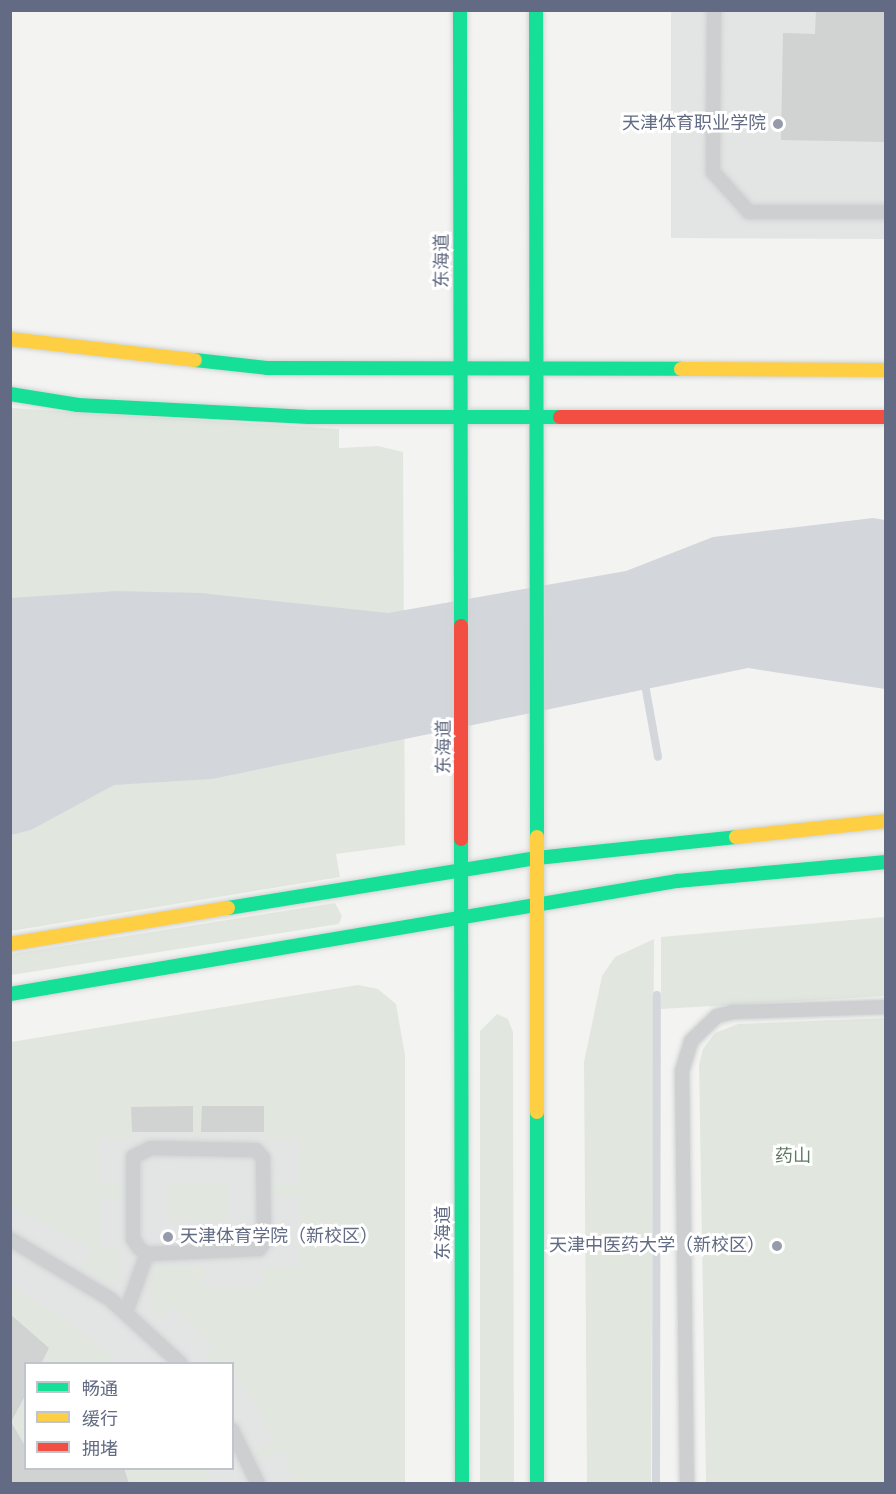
<!DOCTYPE html>
<meta charset="utf-8">
<style>
body{margin:0}
#map{position:relative;width:896px;height:1494px;overflow:hidden;background:#f3f4f1;font-family:"Alegreya Sans","Noto Sans SC",sans-serif}
div>[style]{position:absolute}
.built>*{inset:0;background:#e3e4e4}
.green>*{inset:0;background:#e1e7df}
.water>*{inset:0;background:#d3d7db}
.stream>*{height:8px;margin:-4px;padding:0 4px;transform-origin:4px;border-radius:4px;background:#d3d7db}
.building>*{inset:0;background:#d1d2d2}
.roads{filter:drop-shadow(0 0 2px #d0d2d3) drop-shadow(0 0 2px #d0d2d3)}
.lane>*{height:14px;margin:-7px;padding:0 7px;transform-origin:7px;border-radius:7px;background:#cecfd0}
.fast>*{height:14px;margin:-7px;padding:0 7px;transform-origin:7px;border-radius:7px;background:#16e098}
.slow>*{height:14px;margin:-7px;padding:0 7px;transform-origin:7px;border-radius:7px;background:#ffcf43}
.jam>*{height:14px;margin:-7px;padding:0 7px;transform-origin:7px;border-radius:7px;background:#f24e42}
.dots>*{width:16px;height:16px;translate:-50% -50%;box-sizing:border-box;border:3px solid #fff;border-radius:50%}
span{translate:-50% -50%;white-space:nowrap;text-align:center;line-height:1.15;-webkit-text-stroke:6px #fff;paint-order:stroke}
.poi-label{font-size:18px;color:#626b83}
.right{translate:-100% -50%;text-align:right}
.left{translate:0 -50%;text-align:left}
.street-label{font-size:18px;color:#626b83}
.park-label{font-size:18px;color:#617963}
.frame{position:absolute;inset:0;border:12px solid #626b83;pointer-events:none}
.legend{position:absolute;left:24px;top:1362px;width:210px;height:108px;box-sizing:border-box;background:#fff;border:2px solid #c0c4cd;margin:0;padding:8px 10px;list-style:none;font-size:18px;color:#626b83}
.legend li{display:flex;align-items:center;gap:12px;height:30px}
.legend b{width:30px;border:2px solid #c0c4cd}
</style>
<div id="map">
<div class="built">
<div style="clip-path:polygon(671px 11px,885px 11px,885px 239px,671px 238px)"></div>
<div style="clip-path:polygon(evenodd,326px 1070px,326px 1483px,11px 1483px,10px 1110px,326px 1070px,26px 1364px,232px 1364px,232px 1468px,26px 1468px,26px 1364px)"></div>
</div>
<div class="green">
<div style="clip-path:polygon(11px 408px,339px 429px,339px 448px,378px 446px,403px 452px,405px 845px,336px 854px,340px 877px,11px 931px)"></div>
<div style="clip-path:polygon(335px 903px,342px 916px,339px 924px,11px 975px,11px 954px)"></div>
<div style="clip-path:polygon(885px 917px,885px 996px,661px 1009px,661px 937px)"></div>
<div style="clip-path:polygon(654px 939px,651px 1483px,587px 1483px,584px 1062px,602px 976px,615px 957px)"></div>
<div style="clip-path:polygon(358px 985px,378px 989px,396px 1004px,405px 1055px,405px 1483px,296px 1483px,281px 1450px,260px 1460px,255px 1451px,276px 1440px,233px 1371px,232px 1364px,200px 1363px,216px 1350px,174px 1306px,156px 1321px,149px 1295px,155px 1266px,203px 1267px,203px 1287px,262px 1287px,262px 1267px,299px 1267px,300px 1196px,272px 1195px,272px 1183px,300px 1183px,300px 1138px,264px 1138px,264px 1106px,202px 1106px,201px 1136px,193px 1136px,192px 1106px,132px 1107px,132px 1137px,97px 1137px,98px 1184px,119px 1184px,120px 1197px,99px 1197px,99px 1248px,120px 1248px,120px 1275px,112px 1285px,83px 1267px,94px 1249px,11px 1205px,11px 1042px)"></div>
<div style="clip-path:polygon(497px 1014px,508px 1019px,513px 1032px,514px 1484px,480px 1483px,480px 1031px)"></div>
<div style="clip-path:polygon(885px 1018px,885px 1483px,706px 1483px,699px 1065px,703px 1049px,715px 1033px,738px 1024px)"></div>
<div style="clip-path:polygon(228px 1183px,228px 1219px,169px 1219px,168px 1184px)"></div>
<div style="clip-path:polygon(10px 1287px,60px 1316px,121px 1363px,26px 1364px,26px 1468px,205px 1469px,212px 1483px,11px 1483px)"></div>
</div>
<div class="water">
<div style="clip-path:polygon(873px 518px,885px 520px,885px 689px,748px 668px,212px 779px,114px 785px,31px 830px,11px 835px,10px 598px,117px 591px,201px 593px,388px 613px,626px 571px,713px 537px)"></div>
</div>
<div class="stream">
<div style="left:644px;top:679px;width:79px;rotate:79.8deg"></div>
<div style="left:656px;top:1484px;width:489px;rotate:-89.9deg"></div>
</div>
<div class="building">
<div style="clip-path:polygon(816px 10px,886px 10px,886px 142px,781px 140px,783px 33px,815px 34px)"></div>
<div style="clip-path:polygon(193px 1106px,193px 1132px,132px 1132px,131px 1107px)"></div>
<div style="clip-path:polygon(202px 1106px,264px 1106px,264px 1132px,201px 1132px)"></div>
<div style="clip-path:polygon(10px 1314px,49px 1348px,41px 1364px,26px 1364px,26px 1394px,11px 1422px,26px 1447px,26px 1468px,124px 1468px,129px 1484px,10px 1484px)"></div>
</div>
<div class="roads">
<div class="lane">
<div style="left:714px;top:10px;width:162px;rotate:90.4deg"></div>
<div style="left:713px;top:172px;width:54px;rotate:48deg"></div>
<div style="left:749px;top:212px;width:137px"></div>
<div style="left:151px;top:1148px;width:105px;rotate:1.1deg"></div>
<div style="left:256px;top:1150px;width:11px;rotate:49deg"></div>
<div style="left:263px;top:1158px;width:84px;rotate:89.3deg"></div>
<div style="left:264px;top:1242px;width:9px;rotate:126deg"></div>
<div style="left:259px;top:1249px;width:112px;rotate:177.4deg"></div>
<div style="left:147px;top:1254px;width:10px;rotate:-143deg"></div>
<div style="left:139px;top:1248px;width:11px;rotate:-124deg"></div>
<div style="left:133px;top:1239px;width:82px;rotate:-90deg"></div>
<div style="left:133px;top:1157px;width:20px;rotate:-27deg"></div>
<div style="left:10px;top:1239px;width:117px;rotate:31deg"></div>
<div style="left:110px;top:1299px;width:96px;rotate:42.5deg"></div>
<div style="left:126px;top:1312px;width:62px;rotate:-70.1deg"></div>
<div style="left:232px;top:1430px;width:60px;rotate:64.3deg"></div>
<div style="left:687px;top:1484px;width:413px;rotate:-90.7deg"></div>
<div style="left:682px;top:1071px;width:31px;rotate:-73deg"></div>
<div style="left:691px;top:1041px;width:36px;rotate:-44deg"></div>
<div style="left:717px;top:1016px;width:16px;rotate:-14deg"></div>
<div style="left:733px;top:1012px;width:153px;rotate:-1.9deg"></div>
</div>
<div class="fast">
<div style="left:460px;top:10px;width:616px;rotate:89.91deg"></div>
<div style="left:536px;top:10px;width:827px;rotate:89.93deg"></div>
<div style="left:195px;top:360px;width:72px;rotate:6.3deg"></div>
<div style="left:267px;top:368px;width:414px;rotate:0.1deg"></div>
<div style="left:10px;top:394px;width:69px;rotate:9.2deg"></div>
<div style="left:78px;top:405px;width:231px;rotate:3deg"></div>
<div style="left:309px;top:417px;width:251px"></div>
<div style="left:461px;top:839px;width:645px;rotate:89.91deg"></div>
<div style="left:228px;top:908px;width:313px;rotate:-9.2deg"></div>
<div style="left:537px;top:858px;width:200px;rotate:-6deg"></div>
<div style="left:10px;top:994px;width:677px;rotate:-9.62deg"></div>
<div style="left:677px;top:881px;width:210px;rotate:-5.2deg"></div>
<div style="left:537px;top:1112px;width:372px;rotate:90deg"></div>
</div>
<div class="slow">
<div style="left:10px;top:339px;width:186px;rotate:6.5deg"></div>
<div style="left:681px;top:369px;width:205px;rotate:0.3deg"></div>
<div style="left:537px;top:837px;width:275px;rotate:90deg"></div>
<div style="left:736px;top:837px;width:151px;rotate:-6.1deg"></div>
<div style="left:10px;top:944px;width:221px;rotate:-9.4deg"></div>
</div>
<div class="jam">
<div style="left:560px;top:417px;width:326px"></div>
<div style="left:461px;top:626px;width:213px;rotate:90deg"></div>
</div>
</div>
<div class="dots">
<div style="left:778px;top:124px;background:#959baa"></div>
<div style="left:168px;top:1237px;background:#959baa"></div>
<div style="left:777px;top:1246px;background:#959baa"></div>
</div>
<div class="poi-label">
<span class="right" style="left:766px;top:124px">天津体育职业学院</span>
<span class="left" style="left:180px;top:1237px">天津体育学院（新校区）</span>
<span class="right" style="left:765px;top:1246px">天津中医药大学（新校区）</span>
</div>
<div class="street-label">
<span style="left:443px;top:261px;rotate:-90deg">东海道</span>
<span style="left:445px;top:747px;rotate:-90deg">东海道</span>
<span style="left:444px;top:1233px;rotate:-90deg">东海道</span>
</div>
<div class="park-label">
<span style="left:793px;top:1157px">药山</span>
</div>
<div class="frame"></div>
<ul class="legend">
<li><b style="height:8px;background:#16e098"></b>畅通</li>
<li><b style="height:8px;background:#ffcf43"></b>缓行</li>
<li><b style="height:8px;background:#f24e42"></b>拥堵</li>
</ul>
</div>
